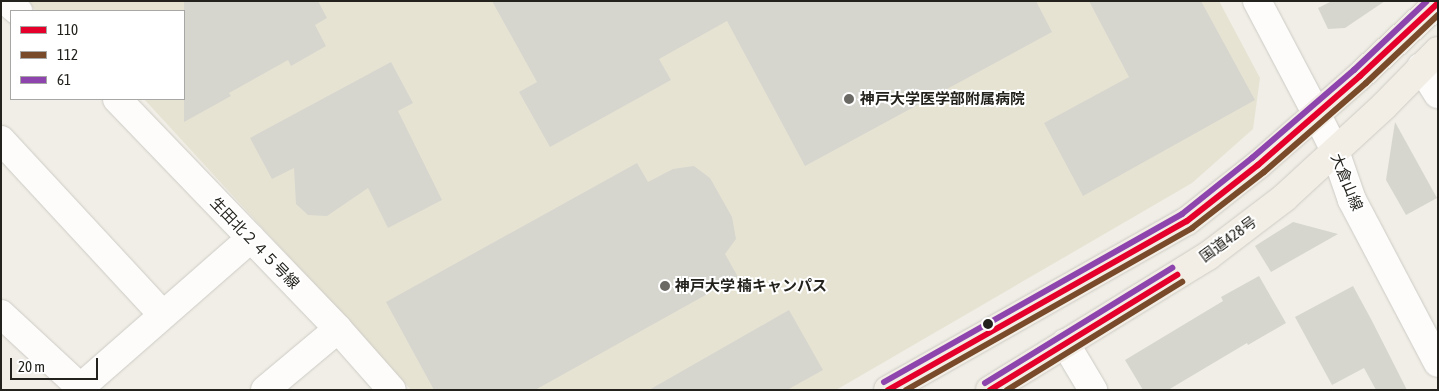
<!DOCTYPE html>
<meta charset="utf-8">
<style>
body{margin:0}
#map{position:relative;width:1439px;height:391px;overflow:hidden;background:#f0eee6;font-family:"Asap Condensed","Noto Sans JP",sans-serif}
div>[style]{position:absolute}
.built>*{inset:0;background:#e6e3d3}
.building>*{inset:0;background:#d6d6cf}
.roads{filter:drop-shadow(0 0 1px #cdcbc5) drop-shadow(0 0 1px #cdcbc5)}
.minor>*{height:28px;margin:-14px;padding:0 14px;transform-origin:14px;border-radius:14px;background:#fdfcfb}
.tertiary>*{height:28px;margin:-14px;padding:0 14px;transform-origin:14px;border-radius:14px;background:#fdfcfb}
.trunk>*{height:28px;margin:-14px;padding:0 14px;transform-origin:14px;border-radius:14px;background:#f2eee5}
.bus-1>*{height:6px;margin:-3px;padding:0 3px;transform-origin:3px;border-radius:3px;background:#e4002b}
.bus-2>*{height:6px;margin:-3px;padding:0 3px;transform-origin:3px;border-radius:3px;background:#7a4b2a}
.bus-3>*{height:6px;margin:-3px;padding:0 3px;transform-origin:3px;border-radius:3px;background:#8e44ad}
.dots>*{width:14px;height:14px;translate:-50% -50%;box-sizing:border-box;border:2px solid #fff;border-radius:50%}
span{translate:-50% -50%;white-space:nowrap;text-align:center;line-height:1.15;-webkit-text-stroke:4px #fff;paint-order:stroke}
.poi-label{font-size:15px;color:#23221d;font-weight:700}
.left{translate:0 -50%;text-align:left}
.street-label{font-size:15px;color:#23221d}
.frame{position:absolute;inset:0;border:2px solid #23221d;pointer-events:none}
.legend{position:absolute;left:10px;top:10px;width:175px;height:90px;box-sizing:border-box;background:#fff;border:1px solid #a7a7a5;margin:0;padding:6px 9px;list-style:none;font-size:15px;color:#23221d}
.legend li{display:flex;align-items:center;gap:10px;height:25px}
.legend b{width:25px;border:1px solid #a7a7a5}
.scale{position:absolute;left:10px;top:358px;width:88px;height:22px;box-sizing:border-box;border:2px solid #23221d;border-top:0;padding-left:6px;font-size:15px;line-height:18px;white-space:nowrap;color:#23221d;-webkit-text-stroke:4px #fff;paint-order:stroke}
</style>
<div id="map">
<div class="built">
<div style="clip-path:polygon(23px 1px,1219px 1px,1260px 78px,1253px 129px,1192px 183px,836px 390px,411px 390px,144px 99px,184px 99px,184px 11px,37px 11px)"></div>
</div>
<div class="building">
<div style="clip-path:polygon(184px 1px,318px 1px,327px 18px,315px 25px,326px 46px,291px 66px,288px 60px,229px 93px,231px 96px,184px 122px)"></div>
<div style="clip-path:polygon(492px 1px,1036px 1px,1052px 32px,805px 166px,727px 21px,659px 59px,671px 80px,550px 147px,519px 92px,537px 82px)"></div>
<div style="clip-path:polygon(1089px 1px,1201px 1px,1255px 100px,1083px 196px,1044px 123px,1129px 77px)"></div>
<div style="clip-path:polygon(1332px 1px,1385px 1px,1345px 28px,1328px 29px,1318px 8px)"></div>
<div style="clip-path:polygon(391px 62px,413px 103px,398px 111px,442px 200px,388px 228px,368px 188px,327px 216px,308px 215px,296px 204px,294px 168px,272px 179px,250px 138px)"></div>
<div style="clip-path:polygon(1395px 122px,1437px 198px,1406px 215px,1386px 180px)"></div>
<div style="clip-path:polygon(637px 163px,648px 182px,673px 169px,694px 166px,710px 178px,732px 217px,736px 239px,725px 254px,738px 277px,535px 390px,434px 390px,386px 302px)"></div>
<div style="clip-path:polygon(1293px 222px,1338px 234px,1271px 272px,1255px 246px)"></div>
<div style="clip-path:polygon(1259px 276px,1286px 323px,1248px 345px,1247px 343px,1168px 390px,1143px 390px,1125px 360px,1223px 301px,1221px 297px)"></div>
<div style="clip-path:polygon(1353px 286px,1371px 319px,1407px 390px,1376px 390px,1364px 368px,1332px 385px,1295px 317px)"></div>
<div style="clip-path:polygon(789px 310px,823px 370px,787px 390px,649px 390px)"></div>
</div>
<div class="roads">
<div class="minor">
<div style="left:6px;top:1px;width:16px;rotate:40deg"></div>
<div style="left:1421px;top:67px;width:32px;rotate:58deg"></div>
<div style="left:117px;top:99px;width:319px;rotate:46.1deg"></div>
<div style="left:338px;top:329px;width:81px;rotate:48.5deg"></div>
<div style="left:1px;top:140px;width:238px;rotate:47.2deg"></div>
<div style="left:1px;top:314px;width:112px;rotate:42.8deg"></div>
<div style="left:1065px;top:343px;width:55px;rotate:59.2deg"></div>
<div style="left:81px;top:387px;width:226px;rotate:-41.2deg"></div>
<div style="left:265px;top:390px;width:95px;rotate:-39.9deg"></div>
</div>
<div class="tertiary">
<div style="left:1257px;top:1px;width:127px;rotate:62.2deg"></div>
<div style="left:1316px;top:113px;width:42px;rotate:63.4deg"></div>
<div style="left:1335px;top:151px;width:52px;rotate:70.9deg"></div>
<div style="left:1352px;top:200px;width:184px;rotate:62.2deg"></div>
</div>
<div class="trunk">
<div style="left:888px;top:390px;width:343px;rotate:-29.5deg"></div>
<div style="left:1187px;top:221px;width:90px;rotate:-38.3deg"></div>
<div style="left:1258px;top:165px;width:135px;rotate:-41.1deg"></div>
<div style="left:1360px;top:76px;width:107px;rotate:-43.1deg"></div>
<div style="left:990px;top:390px;width:256px;rotate:-31.6deg"></div>
<div style="left:1208px;top:256px;width:96px;rotate:-37.3deg"></div>
<div style="left:1284px;top:198px;width:136px;rotate:-42.6deg"></div>
<div style="left:1384px;top:106px;width:77px;rotate:-45.5deg"></div>
</div>
</div>
<div class="bus-1">
<div style="left:888px;top:390px;width:343px;rotate:-29.5deg"></div>
<div style="left:1187px;top:221px;width:90px;rotate:-38.3deg"></div>
<div style="left:1258px;top:165px;width:135px;rotate:-41.1deg"></div>
<div style="left:1360px;top:76px;width:107px;rotate:-43.1deg"></div>
<div style="left:990px;top:390px;width:220px;rotate:-31.6deg"></div>
</div>
<div class="bus-2">
<div style="left:906px;top:390px;width:329px;rotate:-29.5deg"></div>
<div style="left:1192px;top:228px;width:91px;rotate:-37.9deg"></div>
<div style="left:1264px;top:172px;width:135px;rotate:-41.1deg"></div>
<div style="left:1366px;top:83px;width:99px;rotate:-43.4deg"></div>
<div style="left:1007px;top:390px;width:206px;rotate:-31.7deg"></div>
</div>
<div class="bus-3">
<div style="left:884px;top:382px;width:342px;rotate:-29.4deg"></div>
<div style="left:1182px;top:214px;width:90px;rotate:-38.7deg"></div>
<div style="left:1252px;top:158px;width:135px;rotate:-40.8deg"></div>
<div style="left:1354px;top:70px;width:100px;rotate:-43.4deg"></div>
<div style="left:985px;top:383px;width:220px;rotate:-31.6deg"></div>
</div>
<div class="dots">
<div style="left:849px;top:99px;background:#6b6963"></div>
<div style="left:665px;top:286px;background:#6b6963"></div>
<div style="left:988px;top:324px;background:#23221d"></div>
</div>
<div class="poi-label">
<span class="left" style="left:860px;top:99px">神戸大学医学部附属病院</span>
<span class="left" style="left:675px;top:286px">神戸大学 楠キャンパス</span>
</div>
<div class="street-label">
<span style="left:1347px;top:182px;rotate:68deg">大倉山線</span>
<span style="left:1228px;top:239px;rotate:-36deg">国道428号</span>
<span style="left:255px;top:243px;rotate:46deg">生田北２４５号線</span>
</div>
<div class="frame"></div>
<ul class="legend">
<li><b style="height:6px;background:#e4002b"></b>110</li>
<li><b style="height:6px;background:#7a4b2a"></b>112</li>
<li><b style="height:6px;background:#8e44ad"></b>61</li>
</ul>
<div class="scale">20 m</div>
</div>
